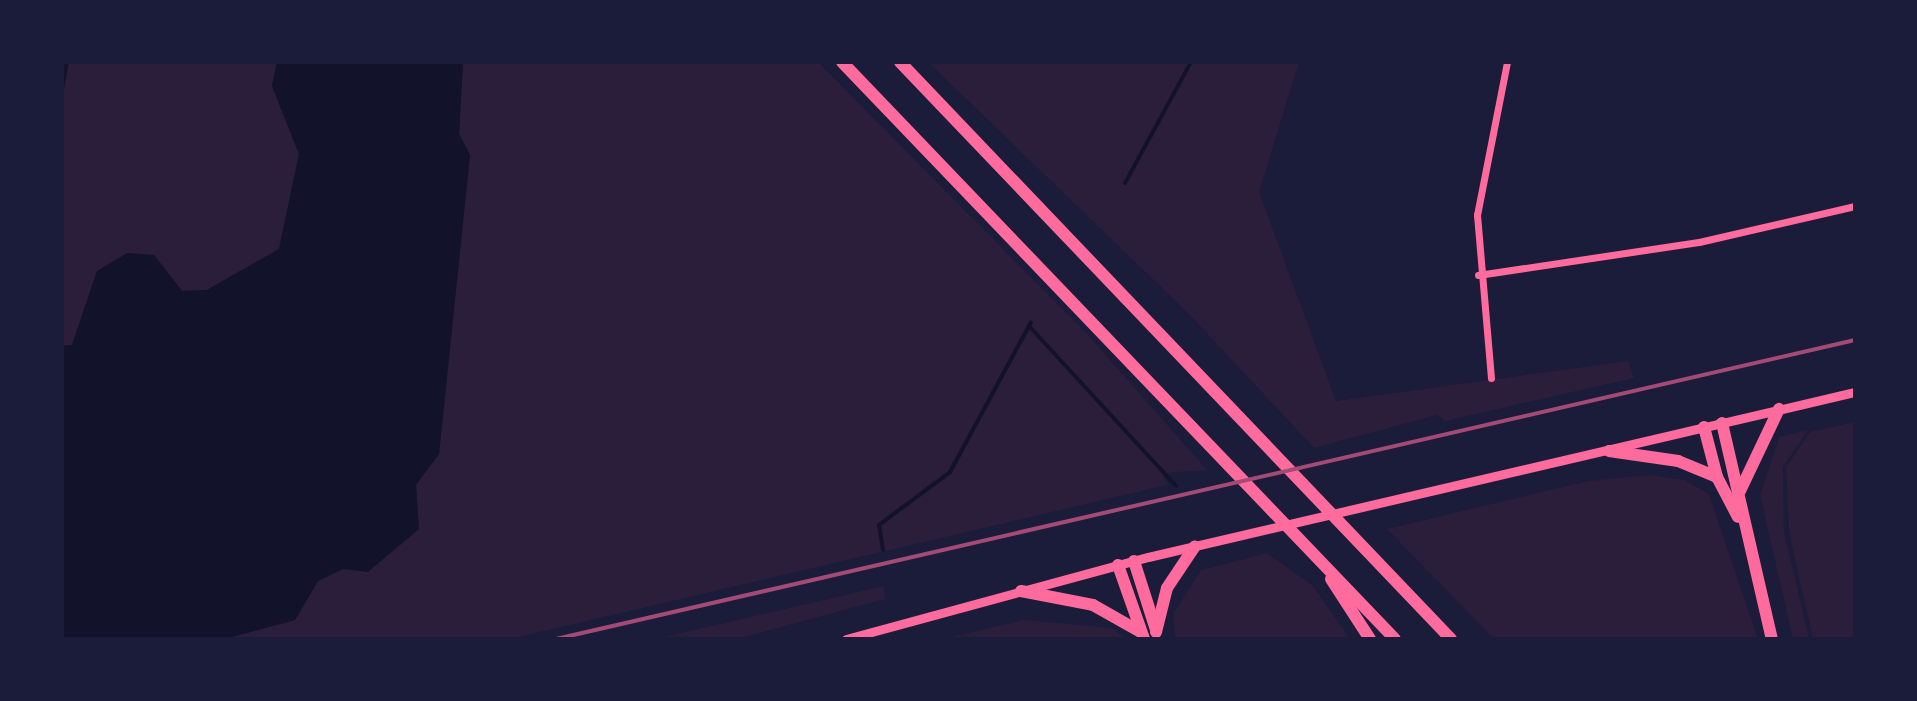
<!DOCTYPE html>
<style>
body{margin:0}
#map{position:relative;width:1917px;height:701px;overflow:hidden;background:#1b1b3a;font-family:Montserrat,sans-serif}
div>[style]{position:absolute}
.green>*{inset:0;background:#2a1e3b}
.water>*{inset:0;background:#12122b}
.stream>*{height:4px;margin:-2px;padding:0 2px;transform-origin:2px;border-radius:2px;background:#12122b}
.minor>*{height:7px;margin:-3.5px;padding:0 3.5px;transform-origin:3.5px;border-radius:3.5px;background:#ff6b9d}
.secondary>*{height:9px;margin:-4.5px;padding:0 4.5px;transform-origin:4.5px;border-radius:4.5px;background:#ff6b9d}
.motorway>*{height:12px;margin:-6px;padding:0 6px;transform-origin:6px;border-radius:6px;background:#ff6b9d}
.rail>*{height:4px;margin:-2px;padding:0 2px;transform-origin:2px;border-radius:2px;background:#a44b75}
span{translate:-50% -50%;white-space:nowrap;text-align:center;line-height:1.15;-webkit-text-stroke:8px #1b1b3a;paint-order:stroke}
.frame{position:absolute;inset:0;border:64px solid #1b1b3a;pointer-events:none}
</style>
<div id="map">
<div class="green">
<div style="clip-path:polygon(62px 62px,277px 62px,272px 86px,299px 154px,279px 249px,207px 290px,182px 291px,154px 255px,97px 271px,72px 345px,62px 346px)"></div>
<div style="clip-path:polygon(463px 62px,818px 62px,1087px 334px,1207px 470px,1162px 473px,1167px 485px,510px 639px,179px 639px,232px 637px,295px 620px,318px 581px,419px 529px,416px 484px,439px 454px,470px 155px,459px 134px)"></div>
<div style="clip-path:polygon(928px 62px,1299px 62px,1259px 192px,1336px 401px,1628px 361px,1634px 378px,1445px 421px,1437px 415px,1314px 448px,1187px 312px)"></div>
<div style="clip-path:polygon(1855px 422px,1855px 639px,1813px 639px,1789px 532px,1786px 467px,1810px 432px)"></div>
<div style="clip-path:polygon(1808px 430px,1783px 467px,1784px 532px,1809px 639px,1793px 639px,1760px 495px,1779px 437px)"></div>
<div style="clip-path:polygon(1650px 475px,1684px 480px,1709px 494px,1758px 639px,1494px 639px,1387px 529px,1588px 481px)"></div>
<div style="clip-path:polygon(1267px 553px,1313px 586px,1350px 639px,1175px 639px,1173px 614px,1201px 570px)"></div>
<div style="clip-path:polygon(884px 586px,885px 599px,737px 639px,655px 639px)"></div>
<div style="clip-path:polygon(1024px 620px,1113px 628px,1125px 639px,942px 639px)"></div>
</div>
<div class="water">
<div style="clip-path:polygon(277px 62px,463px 62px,459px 134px,470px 155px,439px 454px,416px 485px,419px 529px,368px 572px,343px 569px,318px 581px,295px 620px,232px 637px,62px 639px,62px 346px,72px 345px,97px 271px,127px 253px,154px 255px,182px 291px,207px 290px,279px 249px,299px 154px,272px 86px)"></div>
</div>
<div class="stream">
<div style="left:62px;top:89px;width:27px;rotate:-80deg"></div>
<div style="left:1125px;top:183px;width:138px;rotate:-61.4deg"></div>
<div style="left:1029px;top:326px;width:217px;rotate:47.4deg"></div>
<div style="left:883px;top:550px;width:25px;rotate:-99deg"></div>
<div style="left:879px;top:525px;width:89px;rotate:-36.7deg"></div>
<div style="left:950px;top:472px;width:170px;rotate:-61.6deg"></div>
</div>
<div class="minor">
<div style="left:1478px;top:275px;width:223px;rotate:-8.5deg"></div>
<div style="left:1699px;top:242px;width:160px;rotate:-13deg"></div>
<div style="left:1491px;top:378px;width:164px;rotate:-94.9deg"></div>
<div style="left:1477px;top:215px;width:156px;rotate:-78.9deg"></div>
</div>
<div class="secondary">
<div style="left:846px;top:639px;width:313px;rotate:-15.2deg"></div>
<div style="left:1148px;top:557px;width:726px;rotate:-13.14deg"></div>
</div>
<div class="motorway">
<div style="left:842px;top:62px;width:799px;rotate:46.22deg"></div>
<div style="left:900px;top:62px;width:798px;rotate:46.32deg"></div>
<div style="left:1722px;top:423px;width:222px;rotate:77deg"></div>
<div style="left:1704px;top:427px;width:52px;rotate:75.4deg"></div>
<div style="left:1717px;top:477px;width:45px;rotate:62.3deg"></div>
<div style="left:1609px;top:451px;width:70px;rotate:8.2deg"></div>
<div style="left:1678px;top:461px;width:42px;rotate:22.3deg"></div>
<div style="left:1740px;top:491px;width:91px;rotate:-64.6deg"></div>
<div style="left:1134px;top:561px;width:72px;rotate:72.3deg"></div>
<div style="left:1118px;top:565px;width:78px;rotate:70.6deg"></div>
<div style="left:1331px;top:579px;width:72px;rotate:57deg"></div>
<div style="left:1021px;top:591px;width:73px;rotate:11deg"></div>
<div style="left:1093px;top:605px;width:53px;rotate:29.5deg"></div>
<div style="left:1156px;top:632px;width:45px;rotate:-76deg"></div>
<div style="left:1167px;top:588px;width:50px;rotate:-56.3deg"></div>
</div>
<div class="rail">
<div style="left:556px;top:639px;width:1333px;rotate:-12.96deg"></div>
</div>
<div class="frame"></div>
</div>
